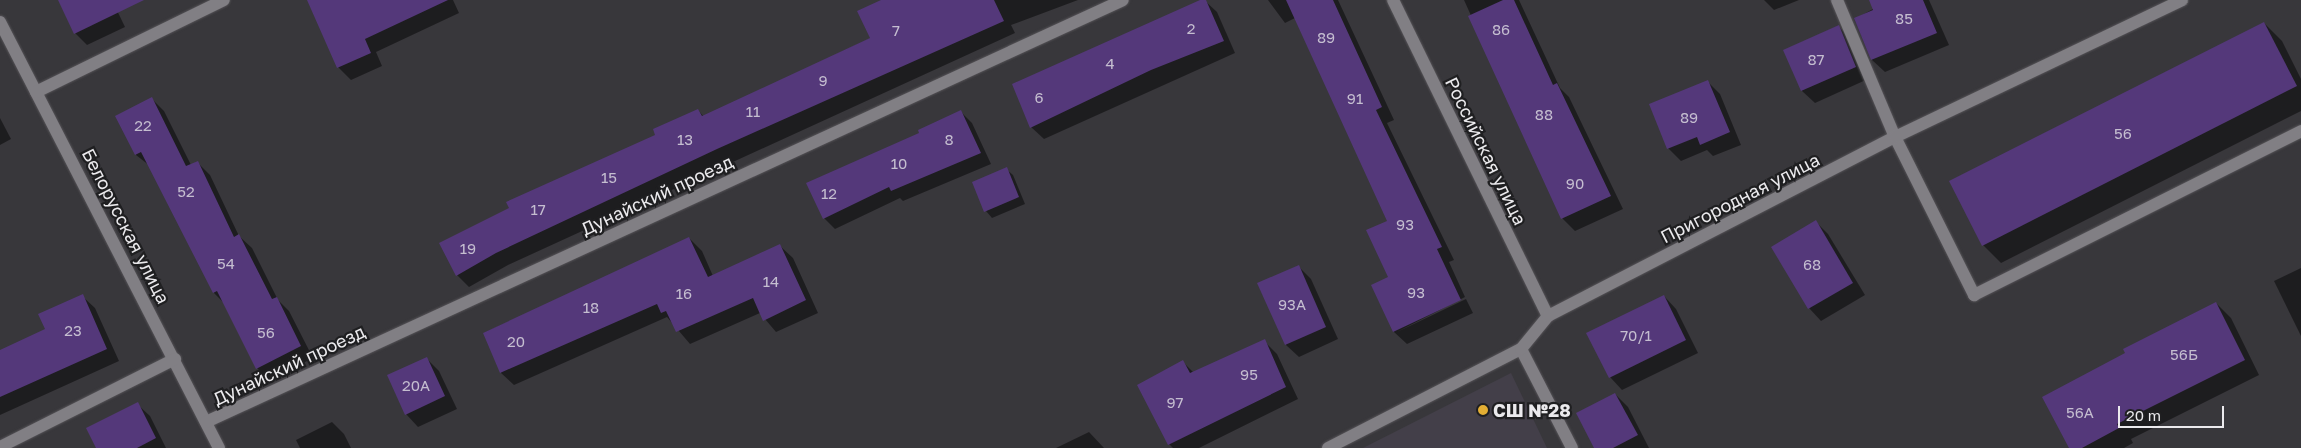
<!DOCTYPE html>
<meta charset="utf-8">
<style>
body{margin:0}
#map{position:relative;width:2301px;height:448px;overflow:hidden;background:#38373b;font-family:"Golos Text",sans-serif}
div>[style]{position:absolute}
.built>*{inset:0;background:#433f49}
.shadow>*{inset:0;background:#0007}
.building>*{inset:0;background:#54387a}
.roads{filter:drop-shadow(0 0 1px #555357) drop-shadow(0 0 1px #555357)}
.minor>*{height:12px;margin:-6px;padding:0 6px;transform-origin:6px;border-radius:6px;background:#817f84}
.dots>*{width:14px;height:14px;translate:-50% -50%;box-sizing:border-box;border:2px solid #1f1f21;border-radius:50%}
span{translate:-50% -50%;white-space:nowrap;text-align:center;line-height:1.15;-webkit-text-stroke:4.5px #1f1f21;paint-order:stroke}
.number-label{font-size:15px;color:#c5bed0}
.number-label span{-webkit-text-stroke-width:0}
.street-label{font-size:18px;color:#ebeaed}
.poi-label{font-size:18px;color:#ebeaed;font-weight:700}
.left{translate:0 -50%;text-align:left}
.scale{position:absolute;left:2118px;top:406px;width:106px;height:22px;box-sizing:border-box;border:2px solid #ebeaed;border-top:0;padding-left:6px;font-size:15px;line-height:18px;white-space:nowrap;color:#ebeaed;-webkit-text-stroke:4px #1f1f21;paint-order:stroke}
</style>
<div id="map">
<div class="built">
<div style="clip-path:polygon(1511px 373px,1547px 448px,1363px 448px)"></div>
</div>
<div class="shadow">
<div style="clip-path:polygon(59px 0,112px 0,125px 27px,87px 45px,75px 33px)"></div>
<div style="clip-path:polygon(308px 0,453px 0,459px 13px,376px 52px,382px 66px,351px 80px,338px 67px)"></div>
<div style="clip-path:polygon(883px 0,1078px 0,1011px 25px,1015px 33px,508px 265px,469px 287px,457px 275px,698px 110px,704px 117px,871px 38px)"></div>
<div style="clip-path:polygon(1204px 0,1217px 12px,1235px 53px,1044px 139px,1031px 127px)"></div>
<div style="clip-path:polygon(1268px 0,1338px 0,1394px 120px,1387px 123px,1454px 260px,1449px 262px,1465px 297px,1397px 332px,1466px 299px,1473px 313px,1407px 344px,1394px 332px,1372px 286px,1390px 278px,1388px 221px,1295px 18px,1285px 23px)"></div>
<div style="clip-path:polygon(1464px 0,1519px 0,1560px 88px,1569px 97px,1623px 209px,1575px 231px,1562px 218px)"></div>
<div style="clip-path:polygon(1764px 0,1799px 0,1774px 10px)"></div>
<div style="clip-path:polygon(1889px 0,1929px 0,1949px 45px,1885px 72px,1872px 60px,1855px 19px)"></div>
<div style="clip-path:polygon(2264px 23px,2282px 41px,2301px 79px,2301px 111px,2001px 263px,1983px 245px)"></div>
<div style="clip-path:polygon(1838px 26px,1851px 39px,1868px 79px,1815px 103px,1802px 91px,1785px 50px)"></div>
<div style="clip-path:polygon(1708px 82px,1720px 94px,1741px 145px,1713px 156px,1707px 150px,1681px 161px,1668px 148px)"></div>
<div style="clip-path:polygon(152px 99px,164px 111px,191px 165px,197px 162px,210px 175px,239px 236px,252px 248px,278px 300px,289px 311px,313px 358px,270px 380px,257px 368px,224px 303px,214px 293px,150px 166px,136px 155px,117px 116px)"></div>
<div style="clip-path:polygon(961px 112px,972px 123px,991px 164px,903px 201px,900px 198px,835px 229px,824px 218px)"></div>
<div style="clip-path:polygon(0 118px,11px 139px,0 145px)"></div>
<div style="clip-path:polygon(1006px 169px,1013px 175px,1025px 204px,992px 218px,986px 211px)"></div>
<div style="clip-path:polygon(1816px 222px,1828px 234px,1865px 295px,1821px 321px,1809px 308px)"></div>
<div style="clip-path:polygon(689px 238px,702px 251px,713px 276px,780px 246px,793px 258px,818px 313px,776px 332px,760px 313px,690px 344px,667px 317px,514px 385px,501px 373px,484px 333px)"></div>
<div style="clip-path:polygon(1298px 266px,1311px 279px,1338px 339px,1299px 357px,1286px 345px,1259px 284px)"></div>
<div style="clip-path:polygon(2301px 268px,2301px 336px,2274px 281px)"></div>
<div style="clip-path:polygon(82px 296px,95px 308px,119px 361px,0 415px,0 351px,47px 329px)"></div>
<div style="clip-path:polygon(1664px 296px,1676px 309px,1698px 353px,1622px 390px,1610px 377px)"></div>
<div style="clip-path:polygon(2216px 303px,2231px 318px,2259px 375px,2131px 439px,2133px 443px,2124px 448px,2070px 448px)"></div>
<div style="clip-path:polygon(1264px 341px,1277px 354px,1298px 399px,1199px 448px,1173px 448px,1169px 444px,1183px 362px,1194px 373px)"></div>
<div style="clip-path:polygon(427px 359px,439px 371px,457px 409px,418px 427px,406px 414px)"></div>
<div style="clip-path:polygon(1615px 394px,1628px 407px,1649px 448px,1598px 448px)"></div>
<div style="clip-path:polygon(137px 404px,150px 416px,166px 448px,97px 448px)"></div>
<div style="clip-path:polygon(332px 422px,344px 434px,351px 448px,300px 448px,296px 440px)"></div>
<div style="clip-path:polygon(1089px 432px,1104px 448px,1056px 448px)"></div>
</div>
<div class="building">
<div style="clip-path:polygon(58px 0,144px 0,74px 34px)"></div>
<div style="clip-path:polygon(307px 0,448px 0,365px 39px,371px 53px,337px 68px)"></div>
<div style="clip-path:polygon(881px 0,994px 0,1004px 21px,717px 149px,496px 253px,456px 276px,439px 243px,509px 208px,506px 202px,655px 135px,653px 129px,698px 109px,702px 116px,870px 38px,857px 11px)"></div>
<div style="clip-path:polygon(1200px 0,1206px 0,1224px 41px,1151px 70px,1030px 128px,1012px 84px)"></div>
<div style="clip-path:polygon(1286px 0,1333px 0,1382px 107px,1376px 110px,1442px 247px,1437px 249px,1461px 300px,1393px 332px,1371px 285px,1388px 277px,1366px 230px,1387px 221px)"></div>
<div style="clip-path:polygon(1503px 0,1514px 0,1553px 85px,1557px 83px,1611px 196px,1561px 219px,1468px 16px)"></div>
<div style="clip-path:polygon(1869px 0,1923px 0,1937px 33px,1871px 60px,1854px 18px,1873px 10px)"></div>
<div style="clip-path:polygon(2264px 22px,2297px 86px,1982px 246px,1949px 181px)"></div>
<div style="clip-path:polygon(1839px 25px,1856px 67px,1801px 91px,1783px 50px)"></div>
<div style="clip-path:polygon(1708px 80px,1730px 132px,1700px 145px,1697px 137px,1667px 149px,1649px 104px)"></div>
<div style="clip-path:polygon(152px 97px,186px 166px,198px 161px,234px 237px,239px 234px,272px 299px,277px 297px,301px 346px,256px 369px,217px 291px,213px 293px,141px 152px,135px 155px,115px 116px)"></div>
<div style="clip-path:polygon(961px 110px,981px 153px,891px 191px,889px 187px,823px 219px,806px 183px,919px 133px,918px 130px)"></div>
<div style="clip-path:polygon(1007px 167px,1019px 197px,984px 212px,972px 182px)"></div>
<div style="clip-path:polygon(1816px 220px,1853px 283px,1808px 309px,1771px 247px)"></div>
<div style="clip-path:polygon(689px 237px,708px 277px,780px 244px,806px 300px,763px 321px,753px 298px,676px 332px,666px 311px,661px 313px,657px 304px,500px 373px,483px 333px)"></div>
<div style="clip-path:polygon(1299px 265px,1326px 327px,1285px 345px,1257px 283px)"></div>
<div style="clip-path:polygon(83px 294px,107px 349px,0 397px,0 350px,45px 329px,38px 314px)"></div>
<div style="clip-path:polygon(1664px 295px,1686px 340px,1609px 378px,1586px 333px)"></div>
<div style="clip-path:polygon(2216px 302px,2245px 360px,2117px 424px,2119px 428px,2082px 448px,2069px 448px,2042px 397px,2125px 353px,2123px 349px)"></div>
<div style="clip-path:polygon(1265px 339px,1286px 387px,1168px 445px,1137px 385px,1183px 360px,1190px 373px)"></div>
<div style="clip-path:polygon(427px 357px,445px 396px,405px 415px,387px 375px)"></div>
<div style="clip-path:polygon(1615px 393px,1638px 435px,1613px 448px,1594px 448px,1576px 413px)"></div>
<div style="clip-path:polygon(138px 402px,156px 438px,137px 448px,96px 448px,86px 428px)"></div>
</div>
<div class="roads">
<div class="minor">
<div style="left:1393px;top:0;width:352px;rotate:63.9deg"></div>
<div style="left:1837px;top:0;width:149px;rotate:67.1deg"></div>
<div style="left:1895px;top:137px;width:177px;rotate:63.4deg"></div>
<div style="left:1974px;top:295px;width:366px;rotate:-26.6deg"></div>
<div style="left:0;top:22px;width:479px;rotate:62.8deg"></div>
<div style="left:36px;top:92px;width:209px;rotate:-26.1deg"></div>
<div style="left:1521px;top:349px;width:111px;rotate:62.7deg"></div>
<div style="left:206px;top:422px;width:1009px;rotate:-24.71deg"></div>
<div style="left:0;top:447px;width:196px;rotate:-26.7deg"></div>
<div style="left:1328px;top:448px;width:217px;rotate:-27.2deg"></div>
<div style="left:1521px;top:349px;width:43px;rotate:-50.7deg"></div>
<div style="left:1548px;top:316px;width:390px;rotate:-27.3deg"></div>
<div style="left:1895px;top:137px;width:318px;rotate:-25.5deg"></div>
</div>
</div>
<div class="dots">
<div style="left:1483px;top:410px;background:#e3ae34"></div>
</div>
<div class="number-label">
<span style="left:1904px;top:19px">85</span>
<span style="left:1191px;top:29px">2</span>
<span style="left:1501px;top:30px">86</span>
<span style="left:896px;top:31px">7</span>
<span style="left:1326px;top:38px">89</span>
<span style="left:1816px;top:60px">87</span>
<span style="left:1110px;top:64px">4</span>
<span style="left:823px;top:81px">9</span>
<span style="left:1039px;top:98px">6</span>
<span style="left:1355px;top:99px">91</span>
<span style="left:753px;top:112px">11</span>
<span style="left:1544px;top:115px">88</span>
<span style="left:1689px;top:118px">89</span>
<span style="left:143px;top:126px">22</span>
<span style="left:2123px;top:134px">56</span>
<span style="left:685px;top:140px">13</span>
<span style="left:949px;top:140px">8</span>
<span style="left:899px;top:164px">10</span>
<span style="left:609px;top:178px">15</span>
<span style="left:1575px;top:184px">90</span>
<span style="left:186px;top:192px">52</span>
<span style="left:829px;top:194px">12</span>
<span style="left:538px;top:210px">17</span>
<span style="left:1405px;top:225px">93</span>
<span style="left:468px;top:249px">19</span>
<span style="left:226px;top:264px">54</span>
<span style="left:1812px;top:265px">68</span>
<span style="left:771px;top:282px">14</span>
<span style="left:1416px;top:293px">93</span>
<span style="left:684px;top:294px">16</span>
<span style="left:1292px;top:305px">93А</span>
<span style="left:591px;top:308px">18</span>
<span style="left:73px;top:331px">23</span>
<span style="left:266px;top:333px">56</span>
<span style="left:1636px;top:336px">70/1</span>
<span style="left:516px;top:342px">20</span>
<span style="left:2184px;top:355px">56Б</span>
<span style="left:1249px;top:375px">95</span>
<span style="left:416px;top:386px">20А</span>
<span style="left:1175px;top:403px">97</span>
<span style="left:2080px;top:413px">56А</span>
</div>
<div class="street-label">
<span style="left:1486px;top:151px;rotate:64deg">Российская улица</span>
<span style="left:657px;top:195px;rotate:-25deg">Дунайский проезд</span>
<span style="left:1740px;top:198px;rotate:-27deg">Пригородная улица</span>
<span style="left:126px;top:226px;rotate:63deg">Белорусская улица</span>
<span style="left:289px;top:365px;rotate:-25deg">Дунайский проезд</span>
</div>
<div class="poi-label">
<span class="left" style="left:1493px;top:410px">СШ №28</span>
</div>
<div class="scale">20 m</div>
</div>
